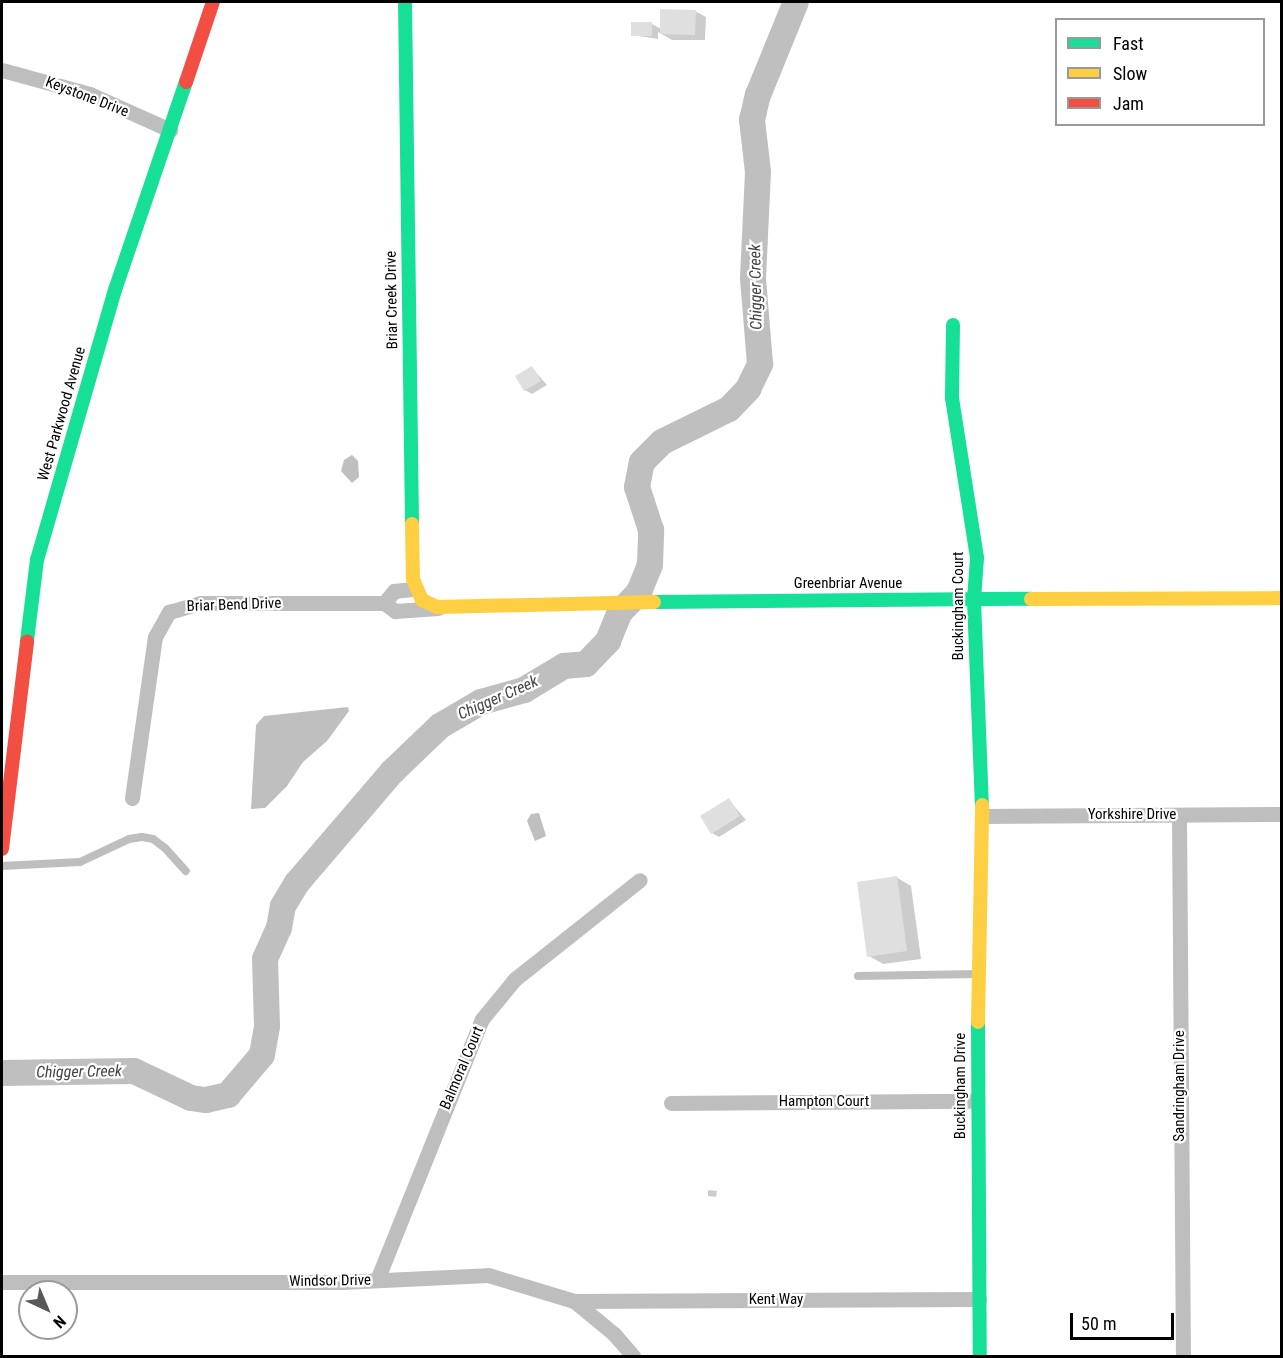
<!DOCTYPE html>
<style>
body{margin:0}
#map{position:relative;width:1283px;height:1358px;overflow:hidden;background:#fff;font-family:"Roboto Condensed",sans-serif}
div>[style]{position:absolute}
.water>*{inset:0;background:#bfbfbf}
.shadow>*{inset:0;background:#0003}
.river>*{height:26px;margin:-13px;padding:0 13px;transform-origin:13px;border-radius:13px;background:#bfbfbf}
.building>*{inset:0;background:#dfdfdf}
.lane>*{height:8px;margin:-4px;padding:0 4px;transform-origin:4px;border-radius:4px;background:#bebebe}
.street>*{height:15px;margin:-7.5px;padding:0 7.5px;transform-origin:7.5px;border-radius:7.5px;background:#bebebe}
.fast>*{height:14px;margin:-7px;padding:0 7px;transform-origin:7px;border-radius:7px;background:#16e098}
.slow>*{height:14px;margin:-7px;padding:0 7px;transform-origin:7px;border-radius:7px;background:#ffcf43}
.jam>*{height:14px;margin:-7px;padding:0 7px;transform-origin:7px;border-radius:7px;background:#f24e42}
span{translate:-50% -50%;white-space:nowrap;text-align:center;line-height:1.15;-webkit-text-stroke:4.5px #fff;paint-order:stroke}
.street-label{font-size:15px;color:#000}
.water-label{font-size:16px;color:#444;font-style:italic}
.frame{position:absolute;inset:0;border:3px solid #000;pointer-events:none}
.legend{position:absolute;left:1055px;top:18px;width:210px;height:108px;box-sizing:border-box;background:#fff;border:2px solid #999;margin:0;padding:8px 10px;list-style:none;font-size:18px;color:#000}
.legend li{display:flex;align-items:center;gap:12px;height:30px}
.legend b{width:30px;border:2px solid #999}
.north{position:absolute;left:18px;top:1280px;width:60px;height:60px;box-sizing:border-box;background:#fff;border:2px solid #999;border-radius:50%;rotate:136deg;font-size:16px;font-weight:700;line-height:24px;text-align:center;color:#000}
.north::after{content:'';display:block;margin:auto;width:21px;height:27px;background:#595959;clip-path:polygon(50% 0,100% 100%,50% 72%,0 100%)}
.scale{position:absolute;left:1070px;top:1313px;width:104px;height:27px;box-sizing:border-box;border:3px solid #000;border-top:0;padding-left:8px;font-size:18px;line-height:21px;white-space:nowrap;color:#000;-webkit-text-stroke:4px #fff;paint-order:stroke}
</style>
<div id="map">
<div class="water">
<div style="clip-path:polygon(352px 455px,358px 461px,359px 477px,352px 483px,341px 471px,344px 460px)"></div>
<div style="clip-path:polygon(348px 707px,349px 711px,327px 741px,303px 762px,287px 786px,265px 808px,251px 809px,256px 725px,264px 716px)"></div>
<div style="clip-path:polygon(539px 813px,546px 836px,535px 841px,527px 821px,531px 814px)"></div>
</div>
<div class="shadow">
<div style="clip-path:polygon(695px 11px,706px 17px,705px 40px,672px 40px,658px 32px,658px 39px,632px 35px,652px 24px,661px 29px)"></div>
<div style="clip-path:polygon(532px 368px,547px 385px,532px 394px,525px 390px)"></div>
<div style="clip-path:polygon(729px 800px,746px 820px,719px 837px,712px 833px)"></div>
<div style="clip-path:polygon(896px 877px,911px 886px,921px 959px,883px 964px,869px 956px)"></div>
<div style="clip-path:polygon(708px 1190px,717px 1191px,716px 1197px,708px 1196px)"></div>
</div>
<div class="river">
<div style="left:2px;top:1073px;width:132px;rotate:-0.9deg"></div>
<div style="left:134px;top:1071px;width:63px;rotate:25.3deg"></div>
<div style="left:191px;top:1098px;width:15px;rotate:8deg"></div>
<div style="left:206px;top:1100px;width:23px;rotate:-13deg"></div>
<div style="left:228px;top:1095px;width:52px;rotate:-49.6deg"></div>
<div style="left:262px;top:1055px;width:29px;rotate:-80deg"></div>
<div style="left:267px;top:1026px;width:67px;rotate:-91.7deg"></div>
<div style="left:265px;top:959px;width:34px;rotate:-66deg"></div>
<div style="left:279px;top:928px;width:22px;rotate:-80deg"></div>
<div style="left:283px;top:906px;width:26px;rotate:-59deg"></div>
<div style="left:296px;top:884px;width:148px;rotate:-49.4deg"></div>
<div style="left:392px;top:772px;width:66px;rotate:-43.8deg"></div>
<div style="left:440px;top:726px;width:48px;rotate:-30.3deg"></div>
<div style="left:481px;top:702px;width:45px;rotate:-15.6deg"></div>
<div style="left:524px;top:690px;width:47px;rotate:-31deg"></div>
<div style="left:564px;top:666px;width:22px;rotate:-5deg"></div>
<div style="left:586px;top:664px;width:32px;rotate:-46deg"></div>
<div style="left:608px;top:641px;width:31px;rotate:-68deg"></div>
<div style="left:620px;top:612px;width:28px;rotate:-46deg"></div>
<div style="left:639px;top:592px;width:29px;rotate:-68deg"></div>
<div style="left:650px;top:565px;width:35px;rotate:-88deg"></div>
<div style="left:651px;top:530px;width:45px;rotate:-108deg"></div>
<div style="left:637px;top:487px;width:25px;rotate:-79deg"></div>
<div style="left:642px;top:462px;width:28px;rotate:-45deg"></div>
<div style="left:662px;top:442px;width:75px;rotate:-26.2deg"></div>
<div style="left:729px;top:409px;width:28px;rotate:-46deg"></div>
<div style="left:748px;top:389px;width:28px;rotate:-64deg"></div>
<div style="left:760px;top:364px;width:86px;rotate:-94.7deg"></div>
<div style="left:753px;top:278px;width:106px;rotate:-87.3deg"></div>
<div style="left:758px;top:172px;width:52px;rotate:-96.6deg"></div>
<div style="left:752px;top:120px;width:26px;rotate:-77deg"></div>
<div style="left:758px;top:95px;width:100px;rotate:-67.8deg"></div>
</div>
<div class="building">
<div style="clip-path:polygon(660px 9px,696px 10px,695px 35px,660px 34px)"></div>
<div style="clip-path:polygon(631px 22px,652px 22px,652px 36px,631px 36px)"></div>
<div style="clip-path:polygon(532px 366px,541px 381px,524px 391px,515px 376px)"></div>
<div style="clip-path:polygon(729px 798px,740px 816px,711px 834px,700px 816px)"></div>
<div style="clip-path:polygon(897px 876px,907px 951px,867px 957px,857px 882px)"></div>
</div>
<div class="lane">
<div style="left:2px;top:866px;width:78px;rotate:-2.9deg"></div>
<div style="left:80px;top:862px;width:54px;rotate:-25.1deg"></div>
<div style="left:129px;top:839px;width:13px;rotate:-9deg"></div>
<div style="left:142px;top:837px;width:11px;rotate:10deg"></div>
<div style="left:153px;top:839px;width:15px;rotate:37deg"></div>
<div style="left:165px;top:848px;width:31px;rotate:48deg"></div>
<div style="left:858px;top:976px;width:119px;rotate:-1deg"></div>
</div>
<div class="street">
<div style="left:2px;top:70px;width:91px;rotate:15.3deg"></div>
<div style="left:90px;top:94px;width:88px;rotate:24.2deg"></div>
<div style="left:384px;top:603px;width:16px;rotate:-50deg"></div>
<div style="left:394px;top:591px;width:20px;rotate:-6deg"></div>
<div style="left:132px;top:798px;width:163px;rotate:-81.9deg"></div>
<div style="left:155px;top:637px;width:29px;rotate:-61deg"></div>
<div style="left:169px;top:612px;width:33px;rotate:-16deg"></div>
<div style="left:201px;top:603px;width:183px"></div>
<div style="left:384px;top:603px;width:14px;rotate:36deg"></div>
<div style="left:395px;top:611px;width:43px;rotate:-4deg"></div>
<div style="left:1179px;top:815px;width:541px;rotate:89.58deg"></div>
<div style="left:982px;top:816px;width:300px;rotate:-0.4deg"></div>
<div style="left:671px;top:1103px;width:306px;rotate:-0.4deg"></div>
<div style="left:377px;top:1280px;width:281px;rotate:-68.1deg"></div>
<div style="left:482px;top:1019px;width:52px;rotate:-50.5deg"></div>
<div style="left:515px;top:979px;width:159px;rotate:-38.4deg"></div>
<div style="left:2px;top:1282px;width:340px"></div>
<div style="left:342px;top:1282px;width:146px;rotate:-2.7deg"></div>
<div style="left:488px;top:1275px;width:90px;rotate:16.8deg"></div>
<div style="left:574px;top:1301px;width:52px;rotate:39.5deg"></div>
<div style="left:614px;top:1334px;width:29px;rotate:49deg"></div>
<div style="left:574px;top:1301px;width:405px;rotate:-0.3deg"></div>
</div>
<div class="fast">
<div style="left:405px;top:2px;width:522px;rotate:89.23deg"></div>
<div style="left:953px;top:325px;width:73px;rotate:90.8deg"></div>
<div style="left:952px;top:398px;width:162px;rotate:81.1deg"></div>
<div style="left:977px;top:558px;width:42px;rotate:94.1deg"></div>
<div style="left:974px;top:600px;width:205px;rotate:87.8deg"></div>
<div style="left:654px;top:602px;width:377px;rotate:-0.5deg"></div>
<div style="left:27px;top:641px;width:82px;rotate:-83deg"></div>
<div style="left:37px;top:560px;width:281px;rotate:-73.9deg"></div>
<div style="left:115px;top:290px;width:220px;rotate:-71.2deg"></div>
<div style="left:978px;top:1022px;width:334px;rotate:89.7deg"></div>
</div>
<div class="slow">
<div style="left:412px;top:524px;width:55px;rotate:89deg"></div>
<div style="left:413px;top:579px;width:23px;rotate:67deg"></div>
<div style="left:422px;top:600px;width:17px;rotate:25deg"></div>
<div style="left:437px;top:607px;width:217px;rotate:-1.3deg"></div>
<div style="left:1031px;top:599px;width:251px;rotate:-0.2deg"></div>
<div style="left:978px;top:1022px;width:217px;rotate:-88.9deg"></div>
</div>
<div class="jam">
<div style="left:186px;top:82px;width:84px;rotate:-71.4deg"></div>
<div style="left:2px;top:849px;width:209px;rotate:-83.1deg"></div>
</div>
<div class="street-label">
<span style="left:87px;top:97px;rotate:21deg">Keystone Drive</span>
<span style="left:392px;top:300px;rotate:-91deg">Briar Creek Drive</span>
<span style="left:62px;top:414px;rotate:-74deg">West Parkwood Avenue</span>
<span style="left:848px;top:584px">Greenbriar Avenue</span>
<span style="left:234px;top:605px;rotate:-2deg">Briar Bend Drive</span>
<span style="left:959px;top:606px;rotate:-90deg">Buckingham Court</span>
<span style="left:1132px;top:815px">Yorkshire Drive</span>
<span style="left:462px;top:1068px;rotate:-67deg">Balmoral Court</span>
<span style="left:961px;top:1086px;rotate:-90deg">Buckingham Drive</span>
<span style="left:1180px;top:1086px;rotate:-90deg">Sandringham Drive</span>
<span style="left:824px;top:1102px">Hampton Court</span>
<span style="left:330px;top:1281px;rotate:-1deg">Windsor Drive</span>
<span style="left:776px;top:1300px">Kent Way</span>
</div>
<div class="water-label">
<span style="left:756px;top:287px;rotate:-91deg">Chigger Creek</span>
<span style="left:498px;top:698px;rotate:-24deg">Chigger Creek</span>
<span style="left:79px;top:1072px;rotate:-1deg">Chigger Creek</span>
</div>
<div class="frame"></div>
<ul class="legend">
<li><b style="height:8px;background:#16e098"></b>Fast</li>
<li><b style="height:8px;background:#ffcf43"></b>Slow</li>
<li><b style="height:8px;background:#f24e42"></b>Jam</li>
</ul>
<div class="north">N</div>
<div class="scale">50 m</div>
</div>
